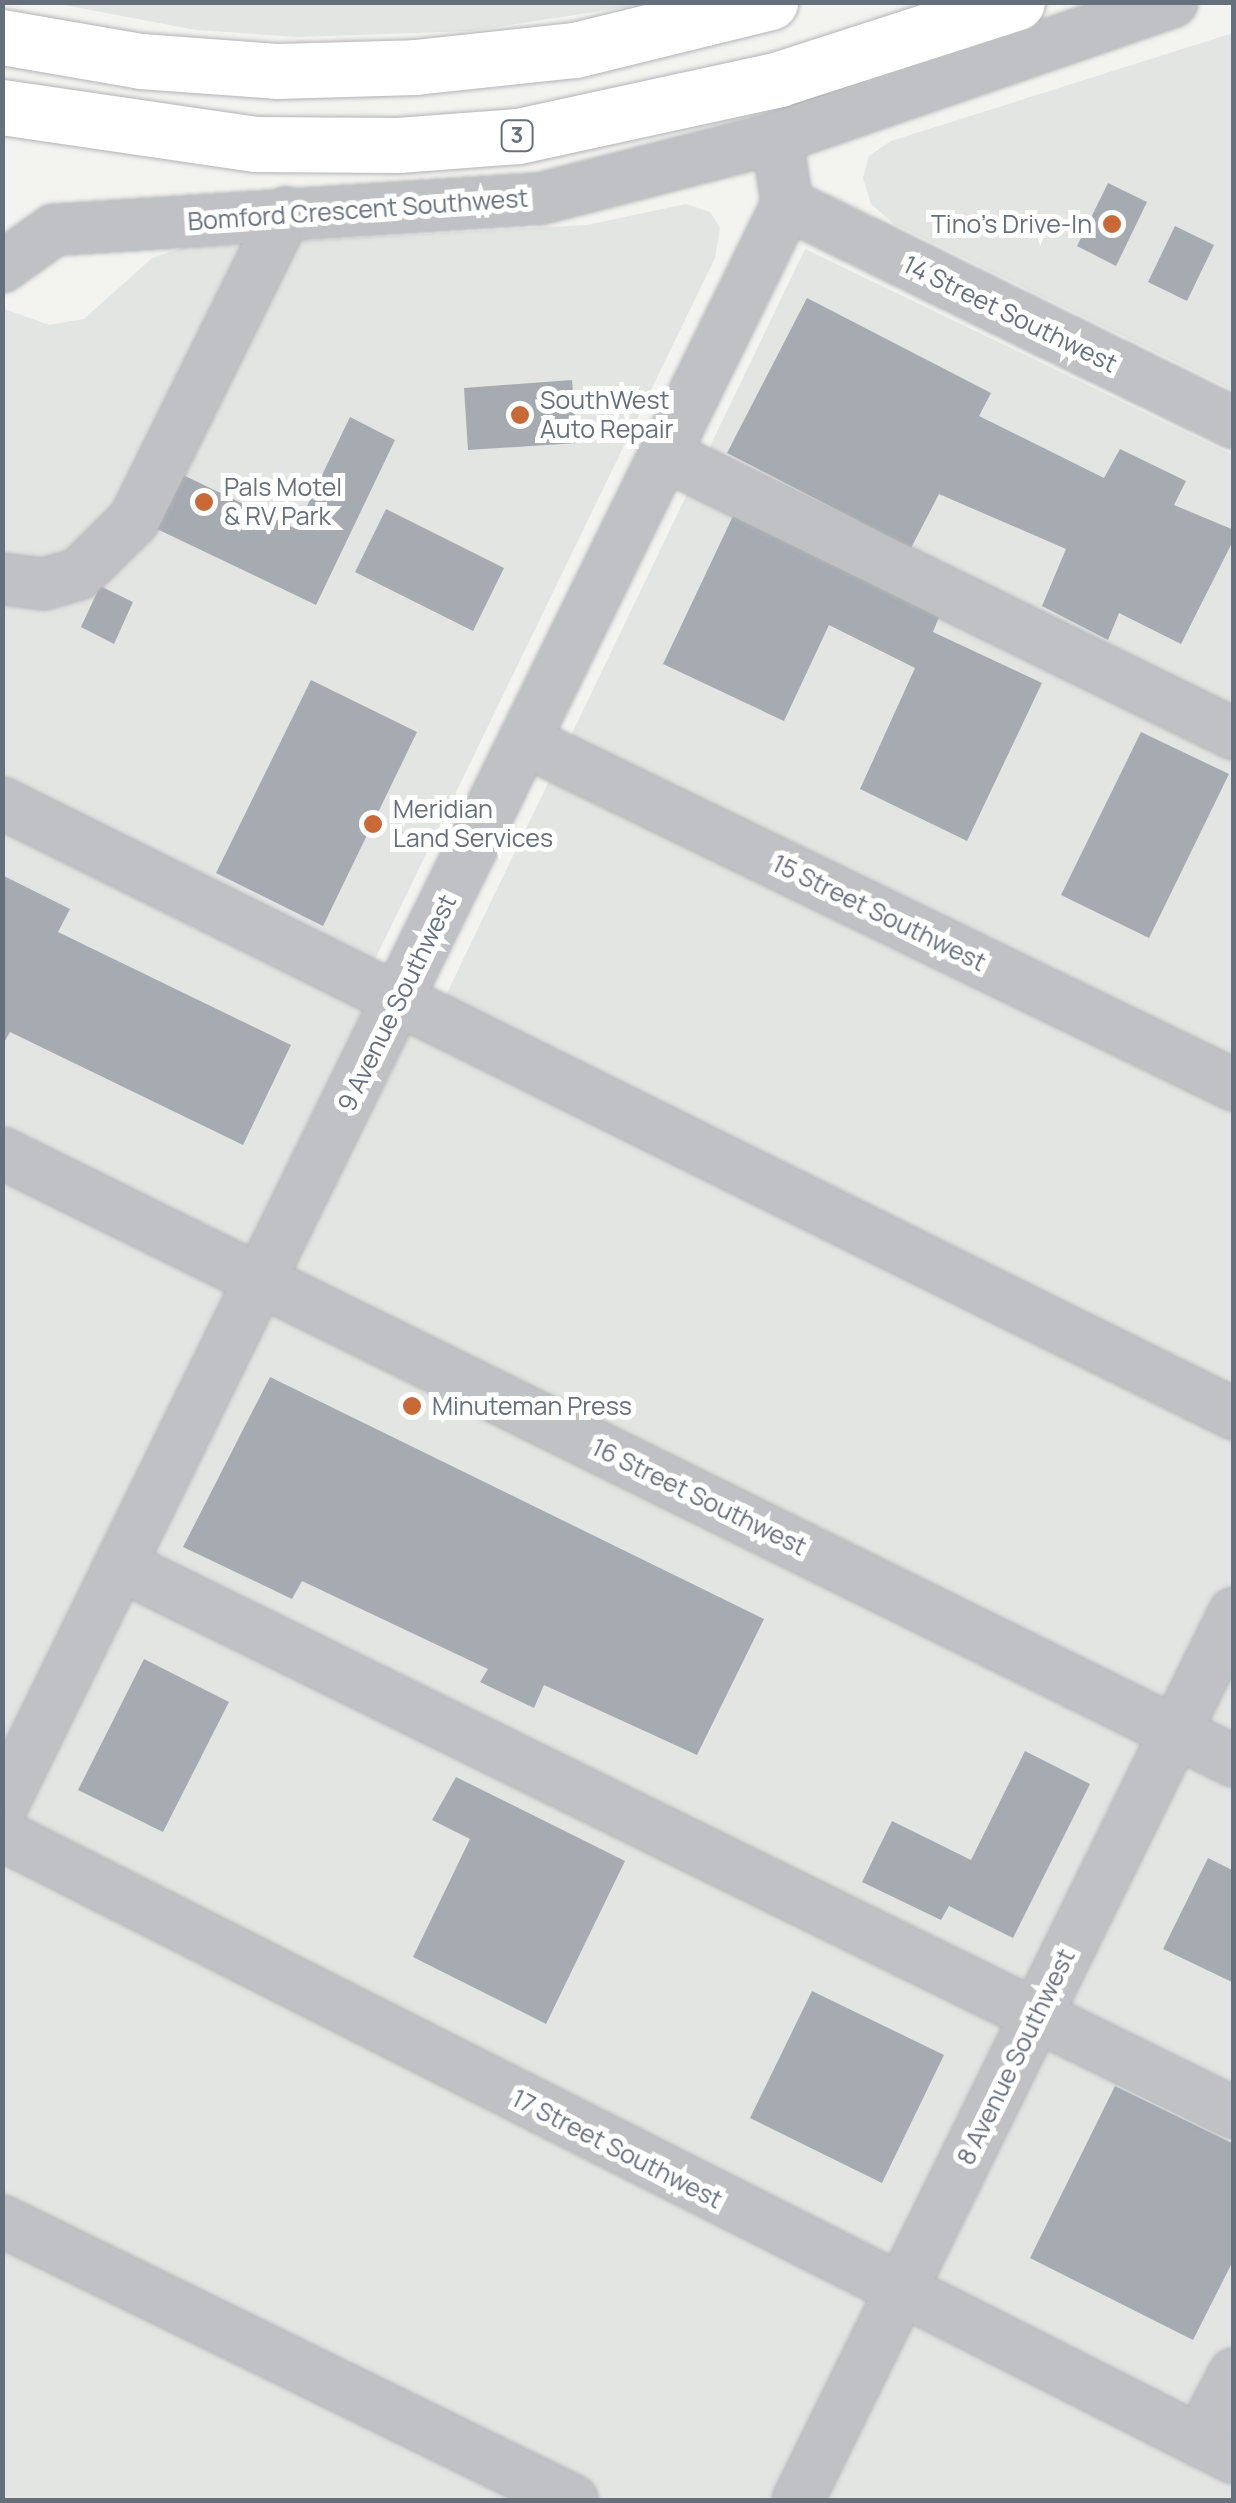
<!DOCTYPE html>
<style>
body{margin:0}
#map{position:relative;width:1236px;height:2503px;overflow:hidden;background:#f3f3f0;font-family:Manrope,sans-serif}
div>[style]{position:absolute}
.built>*{inset:0;background:#e3e5e3}
.building>*{inset:0;background:#a6abb1}
.roads{filter:drop-shadow(0 0 2px #b2b4b7) drop-shadow(0 0 2px #b2b4b7)}
.minor>*{height:50px;margin:-25px;padding:0 25px;transform-origin:25px;border-radius:25px;background:#bfc1c4}
.highway>*{height:55px;margin:-27.5px;padding:0 27.5px;transform-origin:27.5px;border-radius:27.5px;background:#fff}
.dots>*{width:28px;height:28px;translate:-50% -50%;box-sizing:border-box;border:5px solid #fff;border-radius:50%}
span{translate:-50% -50%;white-space:nowrap;text-align:center;line-height:1.15;-webkit-text-stroke:10px #fff;paint-order:stroke}
.shield-label span{padding:2px 8px;background:#fff;border:2px solid;border-radius:8px;-webkit-text-stroke-width:0}
.shield-label{font-size:22px;color:#66707d;font-weight:700}
.street-label{font-size:25px;color:#66707d}
.poi-label{font-size:25px;color:#66707d}
.right{translate:-100% -50%;text-align:right}
.left{translate:0 -50%;text-align:left}
.frame{position:absolute;inset:0;border:5px solid #66707d;pointer-events:none}
</style>
<div id="map">
<div class="built">
<div style="clip-path:polygon(54px 3px,652px 3px,471px 31px,298px 37px,196px 30px)"></div>
<div style="clip-path:polygon(1233px 33px,1233px 390px,894px 224px,871px 204px,863px 178px,869px 156px,891px 141px)"></div>
<div style="clip-path:polygon(686px 204px,710px 212px,720px 228px,715px 258px,364px 982px,435px 1018px,805px 249px,1233px 455px,1233px 2500px,3px 2500px,2px 308px,49px 325px,84px 319px,152px 258px,185px 247px,587px 225px)"></div>
</div>
<div class="building">
<div style="clip-path:polygon(1108px 183px,1147px 202px,1116px 266px,1077px 246px)"></div>
<div style="clip-path:polygon(1175px 226px,1214px 245px,1187px 301px,1148px 282px)"></div>
<div style="clip-path:polygon(807px 298px,991px 393px,979px 416px,1104px 478px,1120px 449px,1186px 481px,1174px 505px,1234px 530px,1234px 539px,1181px 644px,1119px 613px,1108px 640px,1042px 606px,1066px 549px,939px 494px,911px 548px,727px 453px)"></div>
<div style="clip-path:polygon(572px 380px,577px 443px,468px 450px,464px 388px)"></div>
<div style="clip-path:polygon(350px 417px,395px 440px,316px 605px,157px 529px,183px 475px,296px 529px)"></div>
<div style="clip-path:polygon(386px 509px,504px 568px,473px 631px,355px 572px)"></div>
<div style="clip-path:polygon(734px 514px,941px 612px,933px 632px,1042px 683px,967px 841px,860px 789px,915px 668px,829px 625px,784px 721px,663px 664px)"></div>
<div style="clip-path:polygon(100px 586px,133px 602px,114px 644px,81px 627px)"></div>
<div style="clip-path:polygon(311px 680px,417px 732px,323px 926px,216px 873px)"></div>
<div style="clip-path:polygon(1141px 732px,1229px 774px,1149px 938px,1061px 895px)"></div>
<div style="clip-path:polygon(2px 875px,70px 909px,58px 932px,291px 1045px,243px 1145px,10px 1032px,2px 1046px)"></div>
<div style="clip-path:polygon(270px 1377px,764px 1619px,697px 1755px,544px 1685px,534px 1708px,480px 1682px,488px 1669px,302px 1581px,292px 1599px,183px 1547px)"></div>
<div style="clip-path:polygon(144px 1659px,229px 1702px,163px 1832px,78px 1790px)"></div>
<div style="clip-path:polygon(1025px 1751px,1090px 1784px,1013px 1938px,949px 1906px,941px 1920px,862px 1882px,892px 1821px,971px 1860px)"></div>
<div style="clip-path:polygon(456px 1777px,625px 1861px,546px 2024px,413px 1957px,470px 1839px,432px 1820px)"></div>
<div style="clip-path:polygon(1208px 1858px,1234px 1871px,1234px 1983px,1163px 1949px)"></div>
<div style="clip-path:polygon(812px 1991px,944px 2055px,882px 2183px,750px 2118px)"></div>
<div style="clip-path:polygon(1115px 2086px,1234px 2144px,1234px 2259px,1193px 2340px,1030px 2258px)"></div>
</div>
<div class="roads">
<div class="minor">
<div style="left:787px;top:204px;width:498px;rotate:26.1deg"></div>
<div style="left:2px;top:267px;width:64px;rotate:-35.4deg"></div>
<div style="left:54px;top:230px;width:486px;rotate:-3.7deg"></div>
<div style="left:539px;top:199px;width:246px;rotate:-14.4deg"></div>
<div style="left:777px;top:138px;width:418px;rotate:-19deg"></div>
<div style="left:665px;top:455px;width:634px;rotate:26.12deg"></div>
<div style="left:2px;top:579px;width:42px;rotate:6.8deg"></div>
<div style="left:44px;top:584px;width:36px;rotate:-16deg"></div>
<div style="left:79px;top:574px;width:77px;rotate:-44.5deg"></div>
<div style="left:134px;top:520px;width:343px;rotate:-63.7deg"></div>
<div style="left:525px;top:741px;width:788px;rotate:25.88deg"></div>
<div style="left:2px;top:803px;width:1375px;rotate:26.38deg"></div>
<div style="left:2px;top:1153px;width:1374px;rotate:26.27deg"></div>
<div style="left:122px;top:1566px;width:1239px;rotate:26.19deg"></div>
<div style="left:2px;top:1806px;width:1784px;rotate:-63.89deg"></div>
<div style="left:787px;top:204px;width:67px;rotate:-98.6deg"></div>
<div style="left:2px;top:1835px;width:1381px;rotate:26.82deg"></div>
<div style="left:2px;top:2221px;width:635px;rotate:26.08deg"></div>
<div style="left:1199px;top:2441px;width:76px;rotate:-62.4deg"></div>
<div style="left:798px;top:2500px;width:988px;rotate:-63.82deg"></div>
</div>
<div class="highway">
<div style="left:2px;top:37px;width:141px;rotate:9.8deg"></div>
<div style="left:141px;top:61px;width:135px;rotate:4.2deg"></div>
<div style="left:276px;top:71px;width:139px;rotate:-1.6deg"></div>
<div style="left:415px;top:67px;width:161px;rotate:-6.1deg"></div>
<div style="left:575px;top:50px;width:201px;rotate:-13.8deg"></div>
<div style="left:2px;top:107px;width:256px;rotate:8.3deg"></div>
<div style="left:255px;top:144px;width:143px;rotate:0.4deg"></div>
<div style="left:398px;top:145px;width:120px;rotate:-4.3deg"></div>
<div style="left:518px;top:136px;width:267px;rotate:-12.3deg"></div>
<div style="left:779px;top:79px;width:250px;rotate:-17.9deg"></div>
</div>
</div>
<div class="dots">
<div style="left:1112px;top:224px;background:#ca6938"></div>
<div style="left:520px;top:415px;background:#ca6938"></div>
<div style="left:204px;top:502px;background:#ca6938"></div>
<div style="left:373px;top:824px;background:#ca6938"></div>
<div style="left:412px;top:1406px;background:#ca6938"></div>
</div>
<div class="shield-label">
<span style="left:517px;top:136px">3</span>
</div>
<div class="street-label">
<span style="left:358px;top:210px;rotate:-4deg">Bomford Crescent Southwest</span>
<span style="left:1010px;top:314px;rotate:26deg">14 Street Southwest</span>
<span style="left:879px;top:913px;rotate:26deg">15 Street Southwest</span>
<span style="left:397px;top:1003px;rotate:-64deg">9 Avenue Southwest</span>
<span style="left:699px;top:1497px;rotate:26deg">16 Street Southwest</span>
<span style="left:1016px;top:2057px;rotate:-64deg">8 Avenue Southwest</span>
<span style="left:617px;top:2149px;rotate:27deg">17 Street Southwest</span>
</div>
<div class="poi-label">
<span class="right" style="left:1092px;top:224px">Tino's Drive-In</span>
<span class="left" style="left:540px;top:415px">SouthWest<br>Auto Repair</span>
<span class="left" style="left:224px;top:502px">Pals Motel<br>&amp; RV Park</span>
<span class="left" style="left:393px;top:824px">Meridian<br>Land Services</span>
<span class="left" style="left:432px;top:1406px">Minuteman Press</span>
</div>
<div class="frame"></div>
</div>
